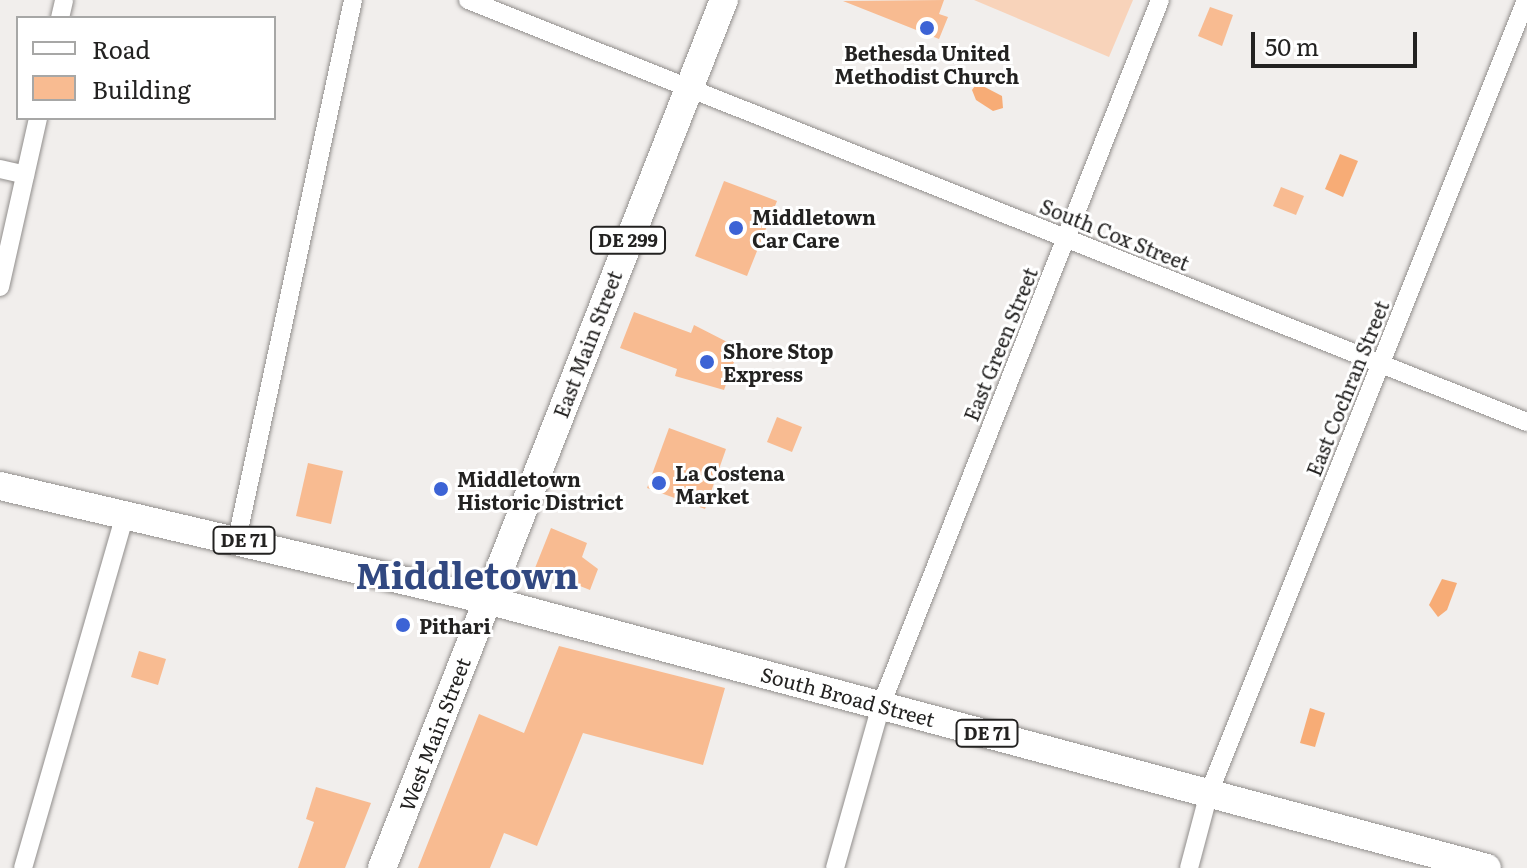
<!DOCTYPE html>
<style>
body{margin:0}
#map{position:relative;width:1527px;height:868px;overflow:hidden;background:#f1eeec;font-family:Literata,serif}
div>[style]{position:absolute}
.green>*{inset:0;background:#f8d3ba}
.water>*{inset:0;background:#f7ac76}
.building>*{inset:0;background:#f8bb91}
.roads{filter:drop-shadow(0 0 2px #918e8c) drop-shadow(0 0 2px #918e8c)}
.street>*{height:18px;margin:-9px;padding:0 9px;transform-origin:9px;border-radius:9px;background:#fff}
.primary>*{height:28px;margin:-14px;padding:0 14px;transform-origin:14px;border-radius:14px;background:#fff}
.dots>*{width:22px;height:22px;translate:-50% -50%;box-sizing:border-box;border:4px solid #fff;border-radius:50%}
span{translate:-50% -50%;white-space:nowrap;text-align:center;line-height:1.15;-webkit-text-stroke:6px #fff;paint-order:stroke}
.shield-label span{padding:2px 6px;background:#fff;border:2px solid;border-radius:6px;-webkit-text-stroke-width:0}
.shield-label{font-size:18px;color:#232221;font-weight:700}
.poi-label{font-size:20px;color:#232221;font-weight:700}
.left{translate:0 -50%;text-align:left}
.street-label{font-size:20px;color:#232221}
.town-label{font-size:36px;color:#314881;font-weight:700}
.legend{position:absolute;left:16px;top:16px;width:260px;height:104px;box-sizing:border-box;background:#fff;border:2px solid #a7a7a6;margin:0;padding:10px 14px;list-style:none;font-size:24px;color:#232221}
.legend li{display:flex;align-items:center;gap:16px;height:40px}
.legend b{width:40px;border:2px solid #a7a7a6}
.scale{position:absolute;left:1251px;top:32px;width:166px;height:36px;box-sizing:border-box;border:4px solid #232221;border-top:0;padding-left:10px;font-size:24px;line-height:28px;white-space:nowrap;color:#232221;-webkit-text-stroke:6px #fff;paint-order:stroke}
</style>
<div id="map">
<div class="green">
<div style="clip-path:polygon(974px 0,1133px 0,1109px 57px)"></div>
</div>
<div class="water">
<div style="clip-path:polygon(977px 83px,1002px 96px,1003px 108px,993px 111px,976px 100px,972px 90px)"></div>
<div style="clip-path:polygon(1340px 154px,1358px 161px,1343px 197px,1325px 189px)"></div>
<div style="clip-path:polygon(1442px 579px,1457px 583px,1447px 610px,1438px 617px,1429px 605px)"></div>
<div style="clip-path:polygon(1310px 708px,1325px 713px,1315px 747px,1300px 743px)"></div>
</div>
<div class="building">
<div style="clip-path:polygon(944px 0,939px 14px,948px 17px,939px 39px,843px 1px)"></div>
<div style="clip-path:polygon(1210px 7px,1233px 15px,1222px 46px,1198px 36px)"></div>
<div style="clip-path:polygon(724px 181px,777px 201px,747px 276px,695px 256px)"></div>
<div style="clip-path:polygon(1281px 187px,1304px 196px,1296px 215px,1273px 206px)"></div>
<div style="clip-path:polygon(634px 312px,691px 333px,694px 325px,739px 348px,724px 390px,675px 376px,677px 369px,620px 348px)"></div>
<div style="clip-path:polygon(777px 417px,802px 427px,792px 452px,767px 442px)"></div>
<div style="clip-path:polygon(669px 428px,726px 449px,705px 509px,647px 488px)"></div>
<div style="clip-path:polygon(308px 463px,343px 471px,331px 524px,296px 516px)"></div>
<div style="clip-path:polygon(551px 528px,587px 543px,582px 557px,598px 569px,590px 590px,535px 568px)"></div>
<div style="clip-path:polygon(559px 646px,725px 688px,703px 765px,583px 733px,537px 846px,504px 833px,490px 868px,418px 868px,479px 714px,524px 733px)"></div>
<div style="clip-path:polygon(139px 651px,166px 659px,158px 685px,131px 677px)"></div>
<div style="clip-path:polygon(316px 787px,371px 803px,345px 868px,298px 868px,314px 822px,306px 819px)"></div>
</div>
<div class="roads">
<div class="street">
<div style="left:468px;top:0;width:1140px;rotate:21.73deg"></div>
<div style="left:60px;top:18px;width:18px;rotate:-77deg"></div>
<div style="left:0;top:169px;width:26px;rotate:13deg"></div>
<div style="left:0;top:287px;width:173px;rotate:-77.3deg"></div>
<div style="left:237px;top:539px;width:551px;rotate:-77.85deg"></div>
<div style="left:23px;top:868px;width:368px;rotate:-73.9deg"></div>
<div style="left:835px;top:868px;width:169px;rotate:-74.2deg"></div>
<div style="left:881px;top:705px;width:758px;rotate:-68.41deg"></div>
<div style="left:1189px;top:868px;width:78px;rotate:-75.1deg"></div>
<div style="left:1209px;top:793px;width:854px;rotate:-68.21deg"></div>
</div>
<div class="primary">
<div style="left:0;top:486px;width:500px;rotate:13.17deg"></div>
<div style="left:487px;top:600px;width:1035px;rotate:15deg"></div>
<div style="left:382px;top:868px;width:933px;rotate:-68.5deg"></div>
</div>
</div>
<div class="dots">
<div style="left:927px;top:28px;background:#3c63d5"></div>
<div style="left:736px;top:228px;background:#3c63d5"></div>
<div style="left:707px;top:362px;background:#3c63d5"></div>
<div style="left:659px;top:483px;background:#3c63d5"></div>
<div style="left:441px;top:489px;background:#3c63d5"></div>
<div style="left:403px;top:625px;background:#3c63d5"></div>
</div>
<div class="shield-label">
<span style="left:628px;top:240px">DE 299</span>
<span style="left:244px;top:540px">DE 71</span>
<span style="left:987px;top:733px">DE 71</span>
</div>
<div class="poi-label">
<span style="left:927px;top:64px">Bethesda United<br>Methodist Church</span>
<span class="left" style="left:752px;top:228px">Middletown<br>Car Care</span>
<span class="left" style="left:723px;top:362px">Shore Stop<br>Express</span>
<span class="left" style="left:675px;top:484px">La Costena<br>Market</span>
<span class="left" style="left:457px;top:490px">Middletown<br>Historic District</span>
<span class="left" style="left:419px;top:625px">Pithari</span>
</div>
<div class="street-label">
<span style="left:1115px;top:234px;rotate:22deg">South Cox Street</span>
<span style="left:587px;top:344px;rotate:-69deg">East Main Street</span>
<span style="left:1000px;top:344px;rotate:-68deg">East Green Street</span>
<span style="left:1347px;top:388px;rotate:-68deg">East Cochran Street</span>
<span style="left:848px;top:696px;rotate:15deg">South Broad Street</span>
<span style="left:434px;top:734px;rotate:-69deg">West Main Street</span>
</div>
<div class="town-label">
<span style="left:467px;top:574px">Middletown</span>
</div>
<ul class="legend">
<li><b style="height:10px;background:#fff"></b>Road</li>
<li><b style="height:22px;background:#f8bb91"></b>Building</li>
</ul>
<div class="scale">50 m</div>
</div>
